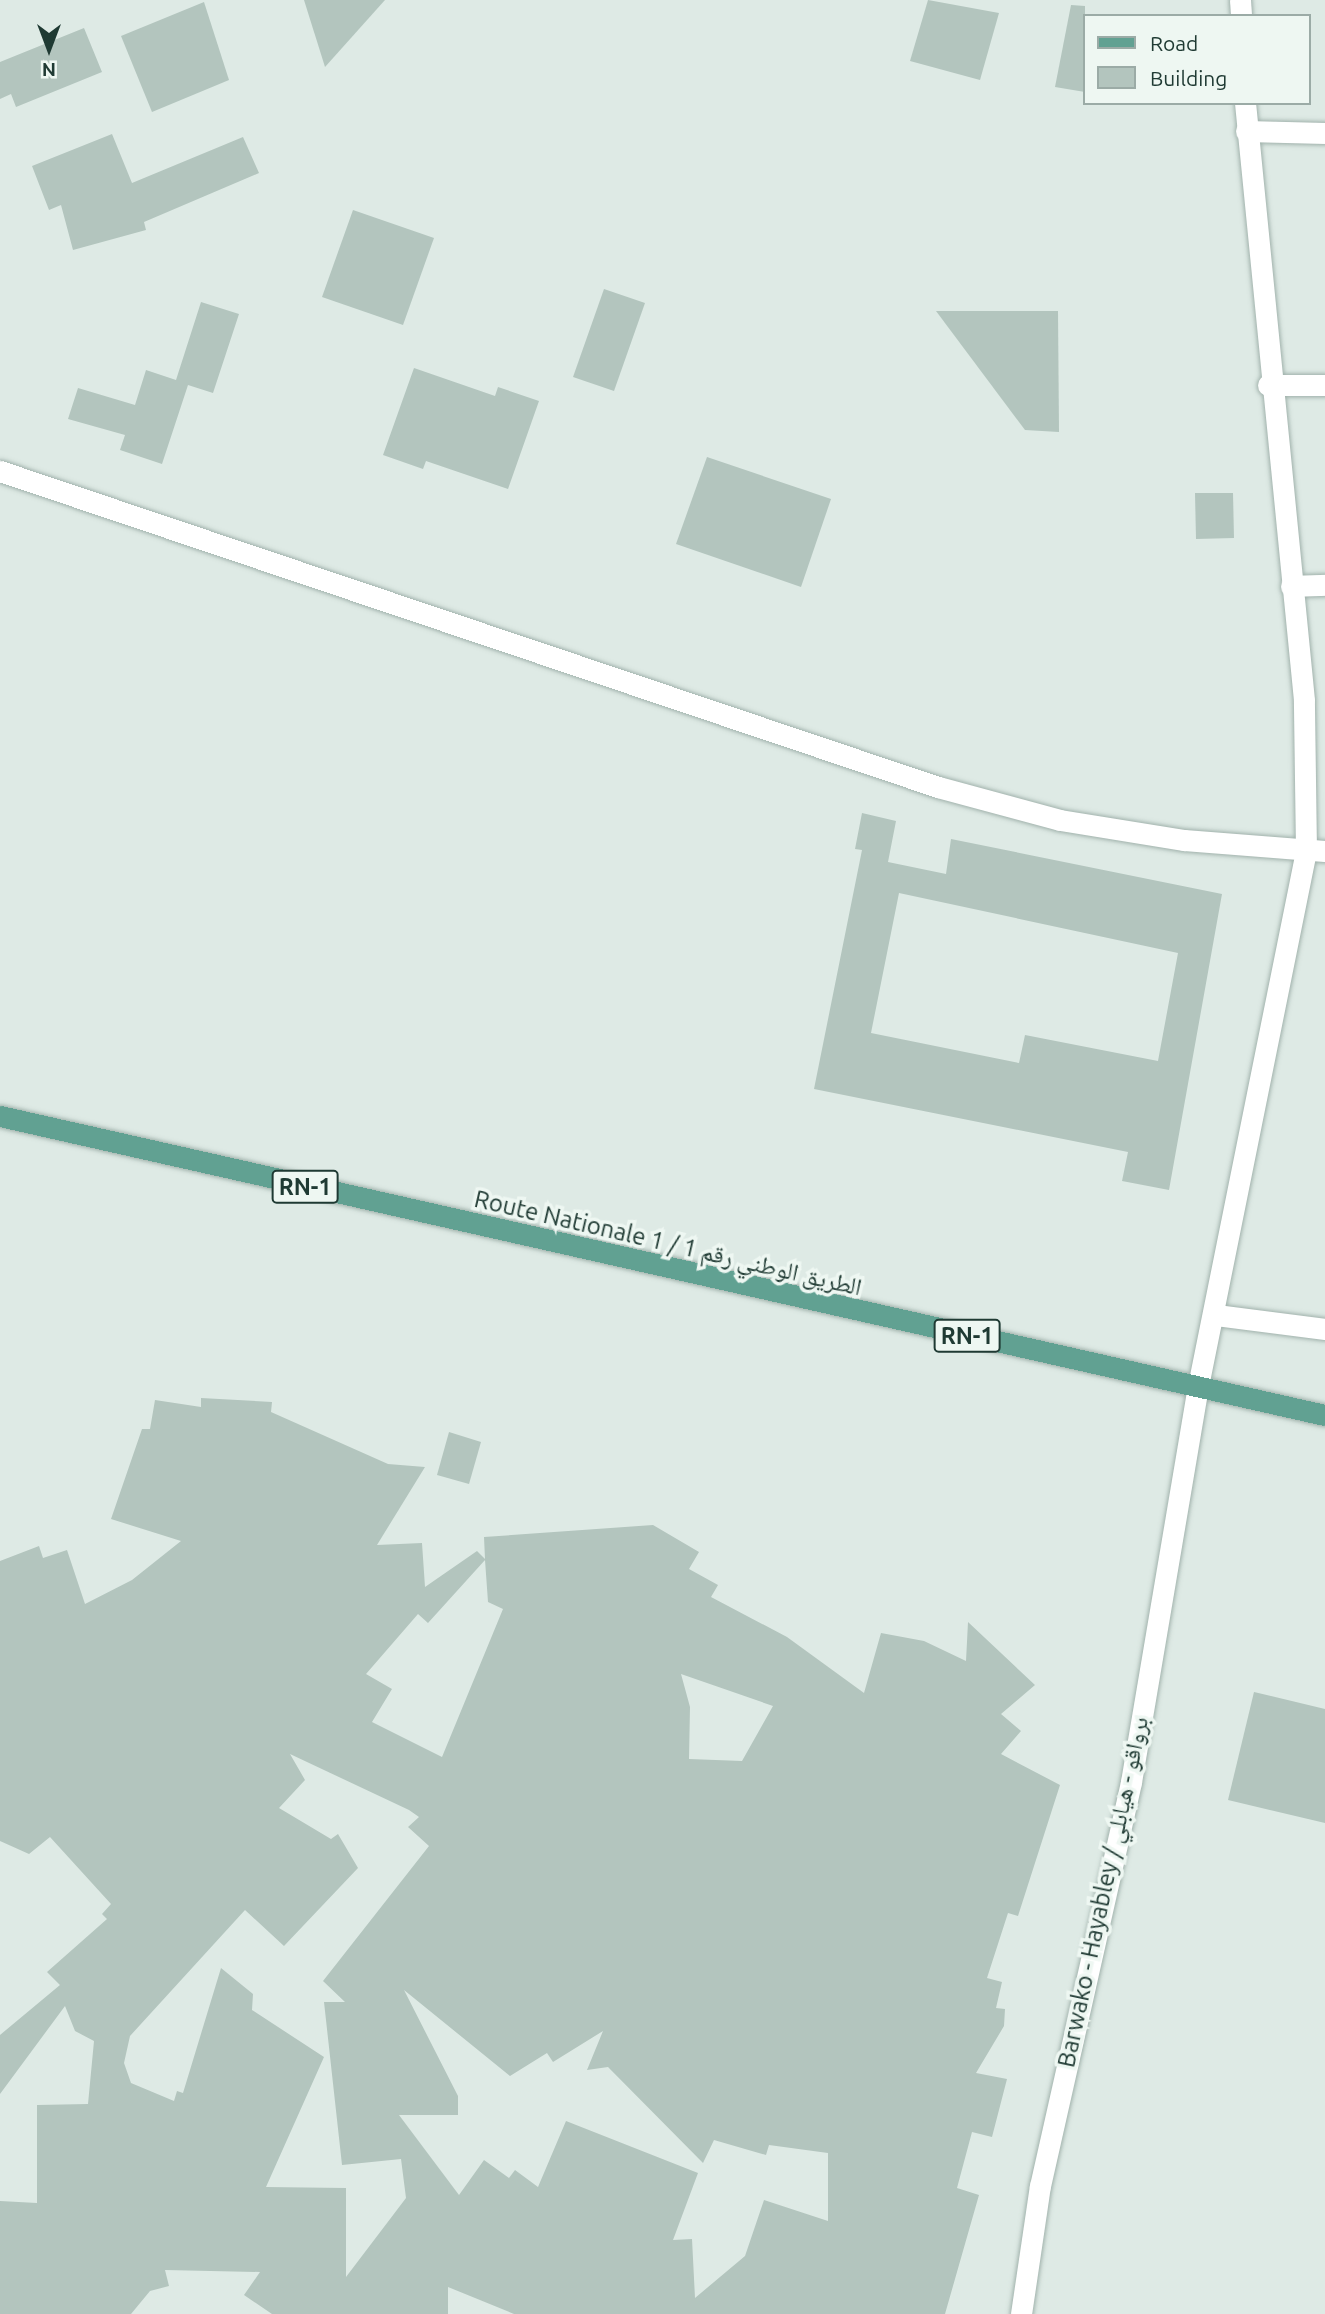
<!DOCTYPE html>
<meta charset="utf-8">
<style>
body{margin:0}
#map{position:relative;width:1325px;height:2314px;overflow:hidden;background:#deeae5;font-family:Ubuntu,"Noto Naskh Arabic",sans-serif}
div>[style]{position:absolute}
.building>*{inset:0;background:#b3c5be}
.roads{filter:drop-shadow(0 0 2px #a1b2ac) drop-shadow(0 0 2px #a1b2ac)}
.minor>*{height:21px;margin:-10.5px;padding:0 10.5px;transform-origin:10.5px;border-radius:10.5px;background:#fff}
.secondary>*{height:21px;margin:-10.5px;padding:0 10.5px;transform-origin:10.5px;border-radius:10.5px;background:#fff}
.primary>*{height:21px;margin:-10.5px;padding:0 10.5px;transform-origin:10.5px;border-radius:10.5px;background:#61a192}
span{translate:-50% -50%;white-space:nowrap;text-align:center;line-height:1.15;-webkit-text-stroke:7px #eef7f2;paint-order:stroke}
.shield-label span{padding:2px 5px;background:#eef7f2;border:2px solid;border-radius:5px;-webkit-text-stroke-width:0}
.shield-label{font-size:23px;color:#1f3a33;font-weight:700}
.street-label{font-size:24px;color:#1f3a33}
.legend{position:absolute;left:1083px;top:14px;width:228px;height:91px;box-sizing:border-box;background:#eef7f2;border:2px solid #9baba6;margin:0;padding:9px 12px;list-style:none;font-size:21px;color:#1f3a33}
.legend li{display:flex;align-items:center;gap:14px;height:35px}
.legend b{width:35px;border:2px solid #9baba6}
.north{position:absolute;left:14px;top:14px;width:70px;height:70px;-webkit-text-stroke:5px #eef7f2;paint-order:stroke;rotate:180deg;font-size:19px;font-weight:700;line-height:28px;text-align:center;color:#1f3a33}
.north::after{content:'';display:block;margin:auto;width:24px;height:32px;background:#1f3a33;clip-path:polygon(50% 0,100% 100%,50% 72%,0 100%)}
</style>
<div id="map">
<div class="building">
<div style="clip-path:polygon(304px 0,385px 0,325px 67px)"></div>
<div style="clip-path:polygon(928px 0,999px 13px,980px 80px,910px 61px)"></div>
<div style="clip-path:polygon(204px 2px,229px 80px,152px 112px,121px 36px)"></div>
<div style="clip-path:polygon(1071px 5px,1085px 6px,1085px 92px,1055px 87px)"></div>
<div style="clip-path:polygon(84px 28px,102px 72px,16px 107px,11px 94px,0 99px,0 62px)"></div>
<div style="clip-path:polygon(112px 134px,132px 183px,243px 137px,259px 173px,144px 222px,146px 230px,73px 250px,61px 205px,49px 210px,32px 166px)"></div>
<div style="clip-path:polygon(353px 210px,434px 238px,403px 325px,322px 297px)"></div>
<div style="clip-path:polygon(604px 289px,645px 303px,614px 391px,573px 377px)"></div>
<div style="clip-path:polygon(201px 302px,239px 314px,213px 393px,188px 385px,162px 464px,120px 450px,125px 435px,68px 419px,78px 388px,135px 405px,146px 370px,176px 380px)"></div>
<div style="clip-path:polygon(936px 311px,1058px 311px,1059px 432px,1025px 430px)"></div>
<div style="clip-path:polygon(414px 368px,495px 396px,498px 387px,539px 401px,508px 489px,426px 461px,423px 469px,383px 455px)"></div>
<div style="clip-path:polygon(707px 457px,831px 499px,801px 587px,676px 544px)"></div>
<div style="clip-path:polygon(1195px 493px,1233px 493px,1234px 538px,1196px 539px)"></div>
<div style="clip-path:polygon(evenodd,862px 813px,896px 821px,888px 862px,946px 874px,951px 839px,1222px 894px,1169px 1190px,1122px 1181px,1128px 1152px,814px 1089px,862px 850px,855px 849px,862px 813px,899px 893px,1178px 953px,1158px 1061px,1025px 1035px,1019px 1063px,871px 1033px,899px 893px)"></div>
<div style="clip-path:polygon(evenodd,201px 1398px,272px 1402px,271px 1412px,388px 1464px,425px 1467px,377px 1545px,422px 1543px,425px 1587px,477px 1551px,485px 1559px,484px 1537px,653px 1525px,699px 1552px,689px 1569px,718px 1585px,711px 1597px,787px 1637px,864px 1693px,881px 1633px,924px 1641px,966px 1661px,968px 1622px,1035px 1685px,1001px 1714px,1021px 1731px,1001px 1754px,1060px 1785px,1018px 1916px,1008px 1913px,987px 1978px,1002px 1982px,996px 2008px,1005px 2009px,1004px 2026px,976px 2073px,1007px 2079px,992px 2137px,972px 2132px,957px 2188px,979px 2195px,945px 2314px,514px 2314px,448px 2287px,448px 2314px,272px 2314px,244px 2295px,260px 2272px,165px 2270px,169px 2286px,150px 2291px,131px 2314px,0 2314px,0 2201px,37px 2203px,37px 2105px,88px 2104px,94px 2041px,75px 2031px,65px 2006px,0 2094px,0 2035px,60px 1985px,47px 1972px,107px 1919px,102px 1914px,111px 1904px,50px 1837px,29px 1854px,0 1841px,0 1561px,39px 1546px,43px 1558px,67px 1550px,85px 1604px,132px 1580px,181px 1541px,111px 1519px,142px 1429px,150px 1429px,155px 1400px,201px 1407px,201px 1398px,485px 1560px,488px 1602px,503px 1609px,442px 1757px,372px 1722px,392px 1689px,366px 1674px,418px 1614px,428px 1623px,485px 1560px,201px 1398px,681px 1674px,773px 1706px,742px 1761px,689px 1759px,690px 1707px,681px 1674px,201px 1398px,290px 1754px,409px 1810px,419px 1817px,408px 1827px,429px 1846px,323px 1981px,345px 2002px,324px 2002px,342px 2165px,401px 2159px,406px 2198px,346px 2277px,346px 2188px,266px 2187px,324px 2057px,252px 2010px,253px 1994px,221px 1968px,183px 2093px,177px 2091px,174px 2101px,131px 2083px,124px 2063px,130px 2036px,245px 1910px,284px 1946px,358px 1868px,338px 1834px,331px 1839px,279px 1808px,305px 1780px,290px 1754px,201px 1398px,404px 1990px,510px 2076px,547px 2053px,553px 2062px,603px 2031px,587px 2070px,608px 2067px,703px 2163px,714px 2140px,766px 2155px,769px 2145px,828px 2153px,828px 2221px,764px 2200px,745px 2256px,695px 2298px,692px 2239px,673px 2240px,698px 2173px,566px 2121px,538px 2187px,515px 2170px,509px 2178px,484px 2160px,459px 2195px,399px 2115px,458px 2115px,458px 2096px,404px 1990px)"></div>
<div style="clip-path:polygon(449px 1432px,481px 1442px,469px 1484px,437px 1475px)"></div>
<div style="clip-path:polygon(1254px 1692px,1325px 1709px,1325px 1823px,1228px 1800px)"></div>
</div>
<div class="roads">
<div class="minor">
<div style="left:1240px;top:0;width:16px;rotate:86deg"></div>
<div style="left:1246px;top:131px;width:79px;rotate:1.5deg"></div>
<div style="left:1268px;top:385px;width:57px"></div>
<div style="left:0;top:471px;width:990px;rotate:18.62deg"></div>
<div style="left:938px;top:787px;width:126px;rotate:15.1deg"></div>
<div style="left:1060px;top:820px;width:126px;rotate:9.2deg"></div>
<div style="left:1184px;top:840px;width:141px;rotate:4.5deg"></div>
<div style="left:1291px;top:586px;width:34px;rotate:-2deg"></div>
<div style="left:1216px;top:1315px;width:110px;rotate:7.3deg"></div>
<div style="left:1198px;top:1386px;width:546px;rotate:-78.59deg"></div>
<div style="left:1306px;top:851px;width:151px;rotate:-90.8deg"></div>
<div style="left:1304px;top:700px;width:600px;rotate:-95.64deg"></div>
</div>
<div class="secondary">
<div style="left:1021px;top:2314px;width:129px;rotate:-81.6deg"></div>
<div style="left:1040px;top:2186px;width:414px;rotate:-77.3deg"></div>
<div style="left:1131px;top:1782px;width:402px;rotate:-80.4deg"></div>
</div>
<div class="primary">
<div style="left:0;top:1116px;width:1358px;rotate:12.72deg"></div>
</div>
</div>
<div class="shield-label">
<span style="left:305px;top:1187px">RN-1</span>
<span style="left:967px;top:1336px">RN-1</span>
</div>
<div class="street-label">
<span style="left:668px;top:1243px;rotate:13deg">Route Nationale 1 / الطريق الوطني رقم 1</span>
<span style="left:1103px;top:1892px;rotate:-78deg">Barwako - Hayabley / برواقو - هيابلي</span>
</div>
<ul class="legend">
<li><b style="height:9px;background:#61a192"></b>Road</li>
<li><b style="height:19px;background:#b3c5be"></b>Building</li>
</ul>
<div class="north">N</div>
</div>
